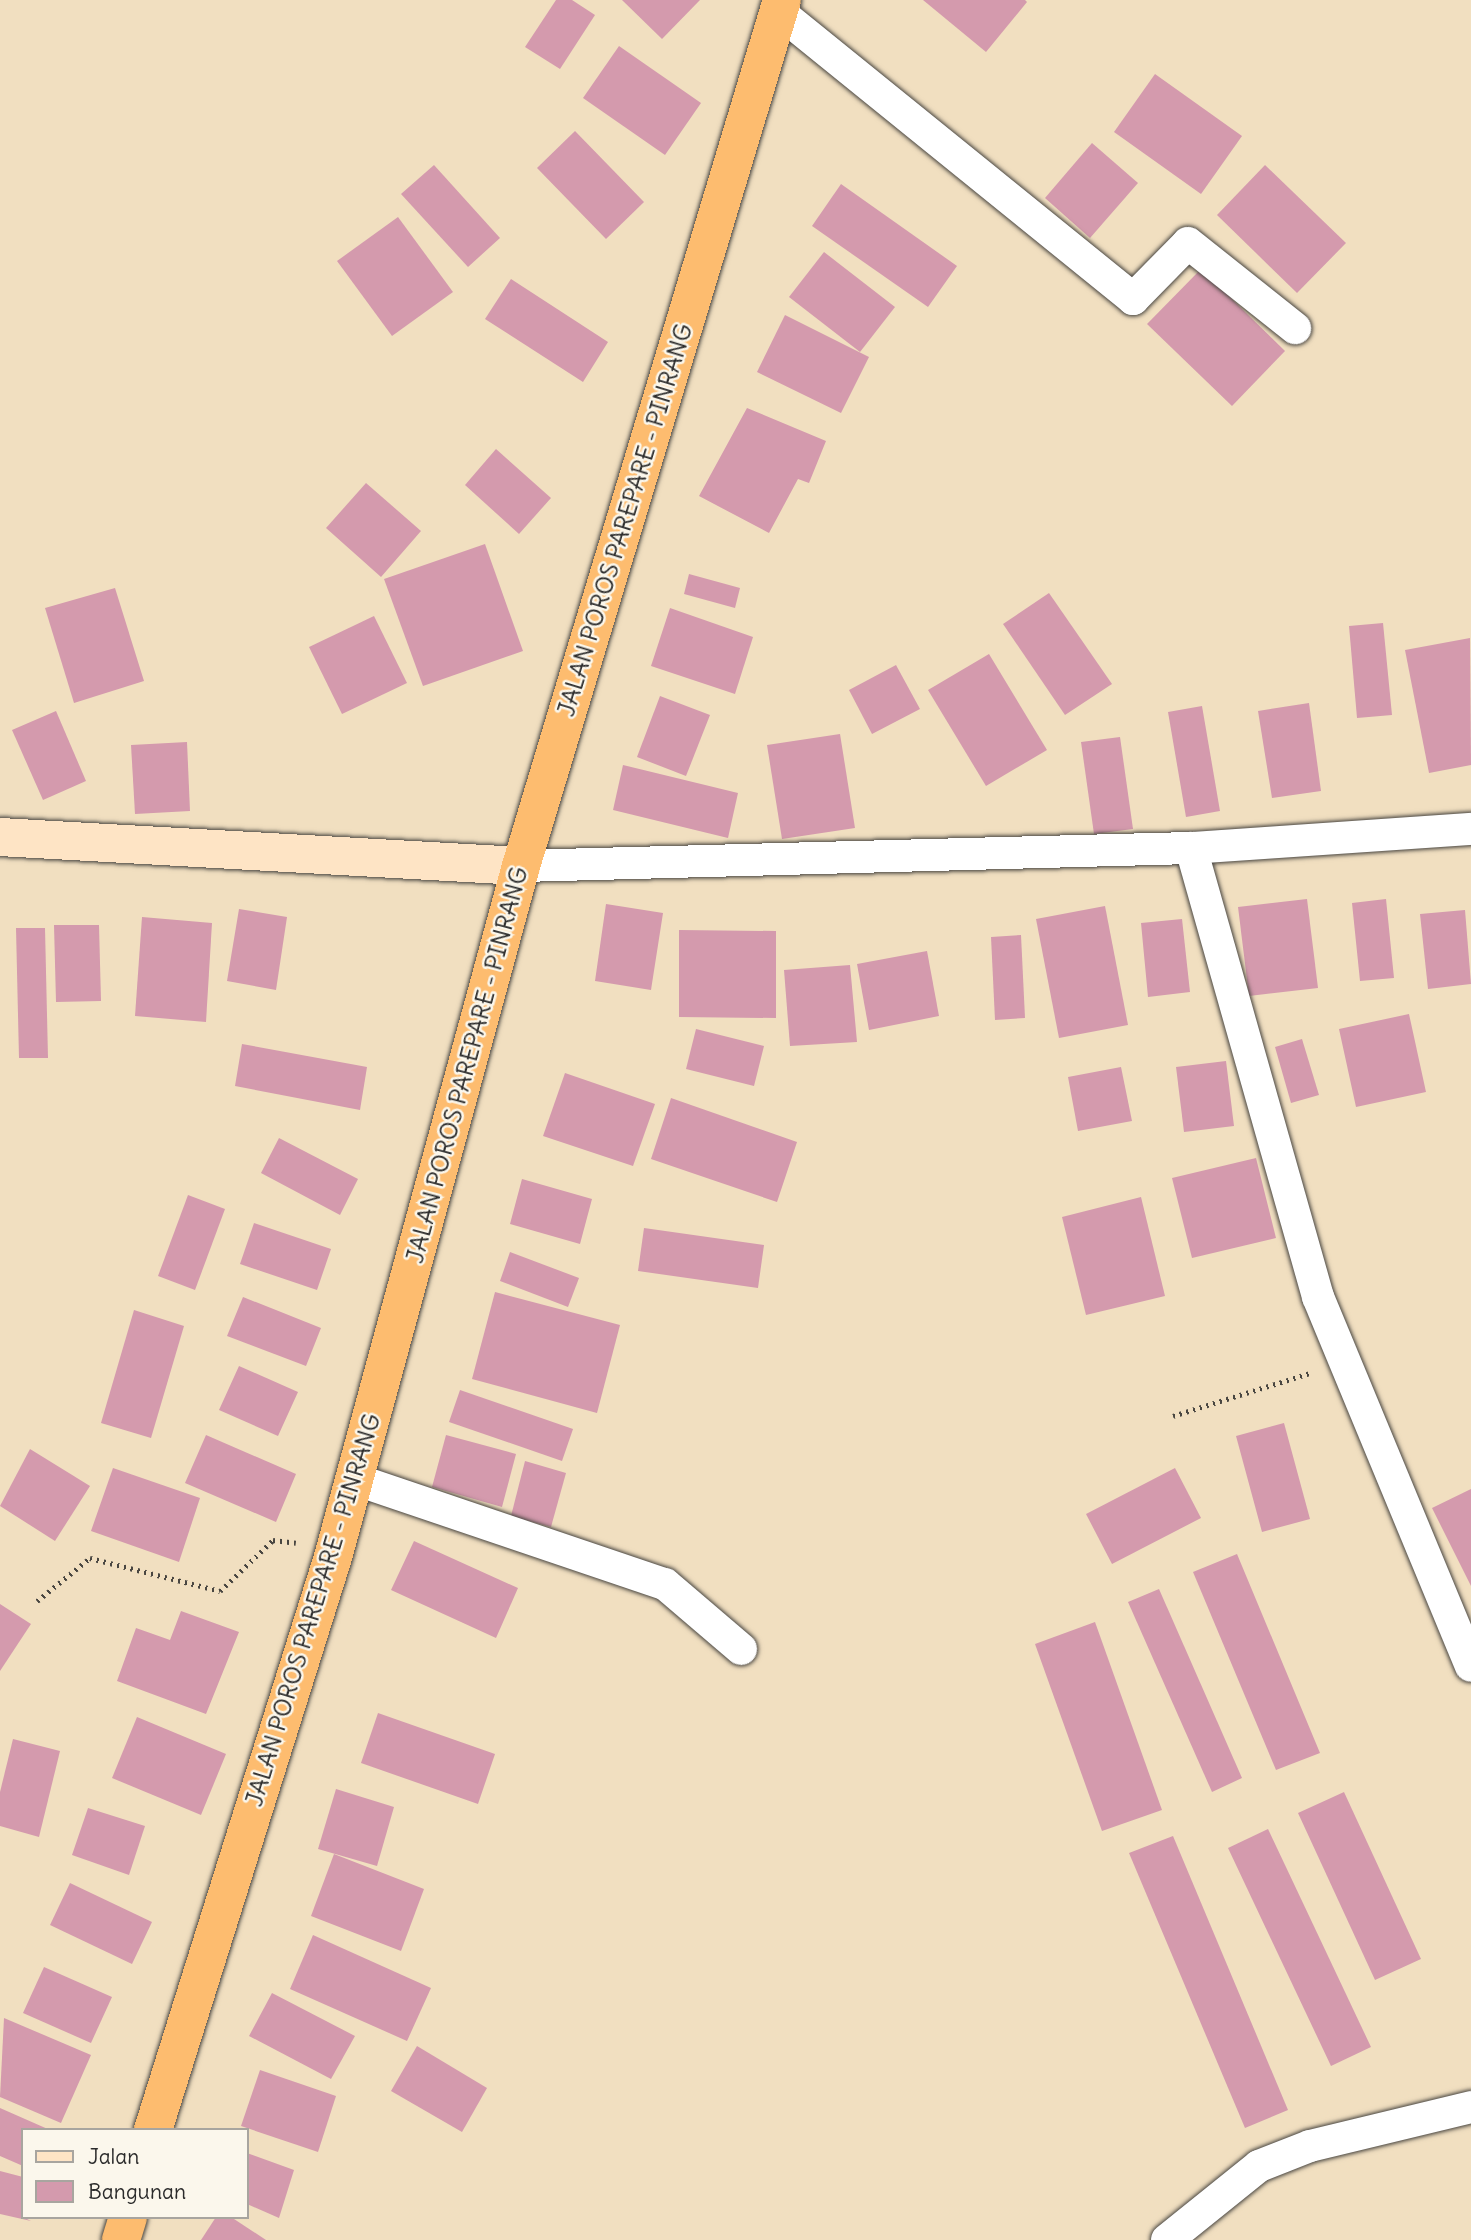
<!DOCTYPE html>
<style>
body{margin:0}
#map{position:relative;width:1471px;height:2240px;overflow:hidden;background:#f1dfc0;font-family:Delius,sans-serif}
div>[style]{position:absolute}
.building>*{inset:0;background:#d49aad}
.path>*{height:4.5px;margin-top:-2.25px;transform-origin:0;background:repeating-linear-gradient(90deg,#494641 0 2px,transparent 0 7px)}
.roads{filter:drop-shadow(0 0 2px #494641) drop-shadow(0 0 2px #494641)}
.street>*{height:32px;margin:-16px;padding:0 16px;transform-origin:16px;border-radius:16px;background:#fff}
.secondary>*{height:38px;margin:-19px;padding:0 19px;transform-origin:19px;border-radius:19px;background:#fee4c5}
.highway>*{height:38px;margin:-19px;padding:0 19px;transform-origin:19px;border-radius:19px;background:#fdbc6f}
span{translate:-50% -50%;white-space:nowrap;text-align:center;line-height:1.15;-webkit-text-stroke:5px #fbf7ec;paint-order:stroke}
.street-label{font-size:24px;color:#2b2b2b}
.legend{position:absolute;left:21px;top:2128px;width:228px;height:91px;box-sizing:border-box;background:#fbf7ec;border:2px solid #a8a59f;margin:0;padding:9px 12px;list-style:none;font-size:21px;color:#2b2b2b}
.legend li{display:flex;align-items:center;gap:14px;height:35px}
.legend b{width:35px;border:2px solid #a8a59f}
</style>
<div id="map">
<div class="building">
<div style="clip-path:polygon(556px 0,572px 0,595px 15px,560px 69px,525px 47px)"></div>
<div style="clip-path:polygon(622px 0,700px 0,662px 39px)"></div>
<div style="clip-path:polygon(923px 0,1025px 0,1027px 2px,986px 52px)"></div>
<div style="clip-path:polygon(619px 46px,701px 103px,665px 155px,583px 98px)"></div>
<div style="clip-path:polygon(1155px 74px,1242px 136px,1201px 194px,1114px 132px)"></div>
<div style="clip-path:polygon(575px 131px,644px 202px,606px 239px,537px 168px)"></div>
<div style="clip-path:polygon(1092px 143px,1138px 183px,1090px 238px,1045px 198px)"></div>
<div style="clip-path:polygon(434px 165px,500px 238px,468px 267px,401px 194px)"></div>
<div style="clip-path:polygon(1265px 165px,1346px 243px,1297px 293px,1217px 215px)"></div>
<div style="clip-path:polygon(841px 184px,957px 266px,928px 307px,812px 226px)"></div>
<div style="clip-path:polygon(398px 217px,453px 292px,392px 336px,337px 261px)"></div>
<div style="clip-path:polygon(824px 252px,895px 307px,860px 352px,789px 297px)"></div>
<div style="clip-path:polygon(1201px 269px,1285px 351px,1232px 406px,1147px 324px)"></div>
<div style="clip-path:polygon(511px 279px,608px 342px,583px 382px,485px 319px)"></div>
<div style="clip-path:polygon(785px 315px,869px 357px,841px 413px,757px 372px)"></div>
<div style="clip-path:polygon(747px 408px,826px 441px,809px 483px,798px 479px,769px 533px,699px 496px)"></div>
<div style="clip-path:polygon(496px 449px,551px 498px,519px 534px,465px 485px)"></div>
<div style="clip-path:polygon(366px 483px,421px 531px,381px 577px,326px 528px)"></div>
<div style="clip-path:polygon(485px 544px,523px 651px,423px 686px,384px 579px)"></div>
<div style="clip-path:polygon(689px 574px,740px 588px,735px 608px,684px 594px)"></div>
<div style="clip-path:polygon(115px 588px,144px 681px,74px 703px,45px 608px)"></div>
<div style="clip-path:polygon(1049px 593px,1112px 684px,1065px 715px,1003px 624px)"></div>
<div style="clip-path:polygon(670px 608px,753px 637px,735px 694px,651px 666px)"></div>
<div style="clip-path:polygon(374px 616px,407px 683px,342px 714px,309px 647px)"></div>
<div style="clip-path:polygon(1383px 623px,1392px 715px,1357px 718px,1349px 626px)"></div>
<div style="clip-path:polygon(1470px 638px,1471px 765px,1429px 773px,1405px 650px)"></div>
<div style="clip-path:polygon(989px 654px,1047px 750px,986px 786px,928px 690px)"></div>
<div style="clip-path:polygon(896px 665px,920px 709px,872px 734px,849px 690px)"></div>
<div style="clip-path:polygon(660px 696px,710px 715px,686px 776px,637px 757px)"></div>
<div style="clip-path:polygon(1309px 703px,1321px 791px,1272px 798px,1258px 711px)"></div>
<div style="clip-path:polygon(1202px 706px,1220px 811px,1186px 817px,1168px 712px)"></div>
<div style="clip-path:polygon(56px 711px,86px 781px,43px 800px,12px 730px)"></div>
<div style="clip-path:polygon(840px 734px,855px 828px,782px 839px,767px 745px)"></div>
<div style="clip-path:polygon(1120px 737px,1133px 829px,1094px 834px,1081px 742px)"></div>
<div style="clip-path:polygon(187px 742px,190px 811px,135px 814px,131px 745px)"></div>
<div style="clip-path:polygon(623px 765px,738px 793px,728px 838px,613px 810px)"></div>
<div style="clip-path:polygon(1307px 899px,1318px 988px,1249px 996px,1238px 907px)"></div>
<div style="clip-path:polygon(1386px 899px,1394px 978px,1360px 981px,1352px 903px)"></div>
<div style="clip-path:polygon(606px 904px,663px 913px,651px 990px,595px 981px)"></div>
<div style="clip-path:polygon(1105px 906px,1128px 1025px,1059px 1038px,1036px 919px)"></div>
<div style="clip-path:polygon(239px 909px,287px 917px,276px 990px,227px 981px)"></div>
<div style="clip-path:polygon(1465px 910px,1471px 984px,1428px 989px,1420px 914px)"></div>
<div style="clip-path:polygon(142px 917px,212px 923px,206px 1022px,135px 1016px)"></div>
<div style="clip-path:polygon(1182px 919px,1190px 992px,1148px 997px,1141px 923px)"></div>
<div style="clip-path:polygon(54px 925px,99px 925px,101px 1001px,56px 1002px)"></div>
<div style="clip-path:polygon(16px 928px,45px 928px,48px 1058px,19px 1058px)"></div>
<div style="clip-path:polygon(679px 930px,776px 931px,776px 1018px,679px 1017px)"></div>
<div style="clip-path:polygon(1021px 935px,1025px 1018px,995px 1020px,991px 937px)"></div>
<div style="clip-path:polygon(927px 951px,939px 1016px,869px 1030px,857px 964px)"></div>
<div style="clip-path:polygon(850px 965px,857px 1042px,790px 1046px,784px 970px)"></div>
<div style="clip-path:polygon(1409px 1014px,1426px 1092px,1356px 1107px,1339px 1029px)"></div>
<div style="clip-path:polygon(696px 1029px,764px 1046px,754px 1086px,686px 1069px)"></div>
<div style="clip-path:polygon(1302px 1039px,1319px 1095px,1291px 1103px,1275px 1047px)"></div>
<div style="clip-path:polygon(242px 1044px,367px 1067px,360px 1110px,235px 1086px)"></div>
<div style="clip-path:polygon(1226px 1061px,1234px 1126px,1184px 1132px,1176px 1067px)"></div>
<div style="clip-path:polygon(1121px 1067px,1132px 1121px,1078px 1131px,1068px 1077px)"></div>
<div style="clip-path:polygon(565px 1073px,655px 1104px,633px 1166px,543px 1136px)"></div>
<div style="clip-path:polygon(671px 1098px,797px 1142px,777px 1202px,651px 1159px)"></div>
<div style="clip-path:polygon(279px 1138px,358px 1179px,340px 1215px,261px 1173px)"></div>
<div style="clip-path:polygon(1256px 1158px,1276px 1238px,1192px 1258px,1172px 1178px)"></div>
<div style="clip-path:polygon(522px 1179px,592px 1199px,580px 1244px,510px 1224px)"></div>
<div style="clip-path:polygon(188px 1195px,225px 1209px,195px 1290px,158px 1276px)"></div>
<div style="clip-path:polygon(1141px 1197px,1165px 1296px,1086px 1315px,1062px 1217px)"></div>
<div style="clip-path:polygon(254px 1223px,331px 1249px,317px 1290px,240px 1264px)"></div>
<div style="clip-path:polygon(644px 1228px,764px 1245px,758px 1288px,638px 1271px)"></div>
<div style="clip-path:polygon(510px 1252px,579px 1278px,568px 1307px,500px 1281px)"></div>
<div style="clip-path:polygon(495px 1292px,620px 1325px,597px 1413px,472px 1379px)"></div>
<div style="clip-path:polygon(243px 1297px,321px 1328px,306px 1366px,227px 1336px)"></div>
<div style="clip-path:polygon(134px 1310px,184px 1326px,151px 1438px,101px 1423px)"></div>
<div style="clip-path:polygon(239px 1366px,298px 1392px,278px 1436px,219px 1410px)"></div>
<div style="clip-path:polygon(460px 1390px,573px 1429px,562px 1461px,449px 1422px)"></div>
<div style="clip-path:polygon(1284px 1423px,1310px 1519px,1262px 1532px,1236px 1436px)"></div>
<div style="clip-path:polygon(206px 1435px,296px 1474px,276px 1522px,185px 1483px)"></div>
<div style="clip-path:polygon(446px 1435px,516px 1454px,502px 1507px,432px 1487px)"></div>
<div style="clip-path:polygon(30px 1449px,90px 1486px,55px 1541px,0 1506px)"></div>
<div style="clip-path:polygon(525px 1461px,566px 1473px,551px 1527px,511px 1516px)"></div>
<div style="clip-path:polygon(113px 1468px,200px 1498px,179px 1562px,91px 1531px)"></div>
<div style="clip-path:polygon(1175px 1468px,1201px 1518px,1112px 1564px,1086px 1514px)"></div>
<div style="clip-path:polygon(1471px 1489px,1471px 1586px,1432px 1508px)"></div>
<div style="clip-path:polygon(414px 1541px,518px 1588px,496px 1638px,391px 1590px)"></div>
<div style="clip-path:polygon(1237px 1554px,1320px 1753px,1276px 1770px,1193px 1572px)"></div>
<div style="clip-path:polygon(1159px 1589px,1242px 1778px,1212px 1792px,1128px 1602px)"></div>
<div style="clip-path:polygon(0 1604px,31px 1624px,0 1671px)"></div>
<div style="clip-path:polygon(181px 1611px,239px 1632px,206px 1714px,117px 1681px,136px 1628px,170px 1640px)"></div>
<div style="clip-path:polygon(1095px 1622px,1162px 1810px,1102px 1831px,1035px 1644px)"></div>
<div style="clip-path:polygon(378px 1713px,495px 1754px,478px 1804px,361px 1763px)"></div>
<div style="clip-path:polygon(137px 1717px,226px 1754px,201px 1815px,112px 1778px)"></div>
<div style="clip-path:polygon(13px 1739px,60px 1751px,39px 1837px,0 1826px,0 1792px)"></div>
<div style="clip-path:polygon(336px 1789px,394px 1807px,377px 1866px,318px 1849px)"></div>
<div style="clip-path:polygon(1344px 1792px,1421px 1959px,1375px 1980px,1298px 1813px)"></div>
<div style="clip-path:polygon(88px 1808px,145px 1826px,129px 1875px,72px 1855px)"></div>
<div style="clip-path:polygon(1268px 1829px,1371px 2047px,1331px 2066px,1228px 1848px)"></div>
<div style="clip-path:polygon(1173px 1836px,1288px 2110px,1245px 2128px,1129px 1853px)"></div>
<div style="clip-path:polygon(334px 1854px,424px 1889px,401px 1951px,311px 1916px)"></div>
<div style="clip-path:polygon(70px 1883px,152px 1922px,132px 1964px,50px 1925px)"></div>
<div style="clip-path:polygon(313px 1935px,431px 1988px,407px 2041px,290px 1989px)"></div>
<div style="clip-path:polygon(44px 1967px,112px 1997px,91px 2043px,23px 2013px)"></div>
<div style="clip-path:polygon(272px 1993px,355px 2036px,331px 2079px,249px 2036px)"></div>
<div style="clip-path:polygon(4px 2018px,91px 2055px,61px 2123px,0 2097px)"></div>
<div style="clip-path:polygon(417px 2046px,487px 2088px,462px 2132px,391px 2091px)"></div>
<div style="clip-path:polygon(260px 2070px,336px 2096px,318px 2152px,241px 2126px)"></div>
<div style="clip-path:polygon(0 2108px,50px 2130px,23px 2130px,23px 2166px,0 2156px)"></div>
<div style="clip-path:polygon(247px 2153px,294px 2170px,279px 2218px,247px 2204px)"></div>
<div style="clip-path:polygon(0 2171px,23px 2177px,23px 2217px,31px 2221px,0 2214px)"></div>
<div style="clip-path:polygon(216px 2217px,231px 2217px,266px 2240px,201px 2240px)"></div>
</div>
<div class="path">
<div style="left:1173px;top:1416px;width:144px;rotate:-17.4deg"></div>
<div style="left:37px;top:1601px;width:68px;rotate:-39.1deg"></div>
<div style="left:90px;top:1558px;width:134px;rotate:14.2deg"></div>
<div style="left:220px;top:1591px;width:74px;rotate:-43.9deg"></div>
<div style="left:273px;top:1540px;width:23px;rotate:7deg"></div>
</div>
<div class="roads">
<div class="street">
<div style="left:779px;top:12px;width:456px;rotate:39deg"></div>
<div style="left:1133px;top:299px;width:78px;rotate:-45.5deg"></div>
<div style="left:1188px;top:243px;width:137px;rotate:38.5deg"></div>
<div style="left:1191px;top:848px;width:467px;rotate:74.2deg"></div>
<div style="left:1318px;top:1297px;width:399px;rotate:67.5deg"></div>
<div style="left:521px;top:866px;width:670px;rotate:-1.54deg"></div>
<div style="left:1191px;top:848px;width:281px;rotate:-3.9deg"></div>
<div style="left:354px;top:1479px;width:328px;rotate:18.7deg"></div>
<div style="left:665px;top:1584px;width:100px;rotate:40.5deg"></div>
<div style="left:1167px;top:2240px;width:118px;rotate:-38.8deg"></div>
<div style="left:1259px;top:2166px;width:55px;rotate:-21.4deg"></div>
<div style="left:1310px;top:2146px;width:166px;rotate:-13.6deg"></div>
</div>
<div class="secondary">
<div style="left:0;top:837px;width:522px;rotate:3.19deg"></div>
</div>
<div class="highway">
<div style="left:153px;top:2130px;width:601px;rotate:-72.56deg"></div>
<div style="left:333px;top:1557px;width:716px;rotate:-74.78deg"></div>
<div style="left:521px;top:866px;width:904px;rotate:-73.23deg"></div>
<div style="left:121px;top:2240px;width:24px;rotate:-73deg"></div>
</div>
</div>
<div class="street-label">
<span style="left:625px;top:520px;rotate:-73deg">JALAN POROS PAREPARE - PINRANG</span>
<span style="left:467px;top:1065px;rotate:-75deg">JALAN POROS PAREPARE - PINRANG</span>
<span style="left:313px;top:1610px;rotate:-73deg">JALAN POROS PAREPARE - PINRANG</span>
</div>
<ul class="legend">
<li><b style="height:9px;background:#fee4c5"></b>Jalan</li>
<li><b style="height:19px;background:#d49aad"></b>Bangunan</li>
</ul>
</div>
